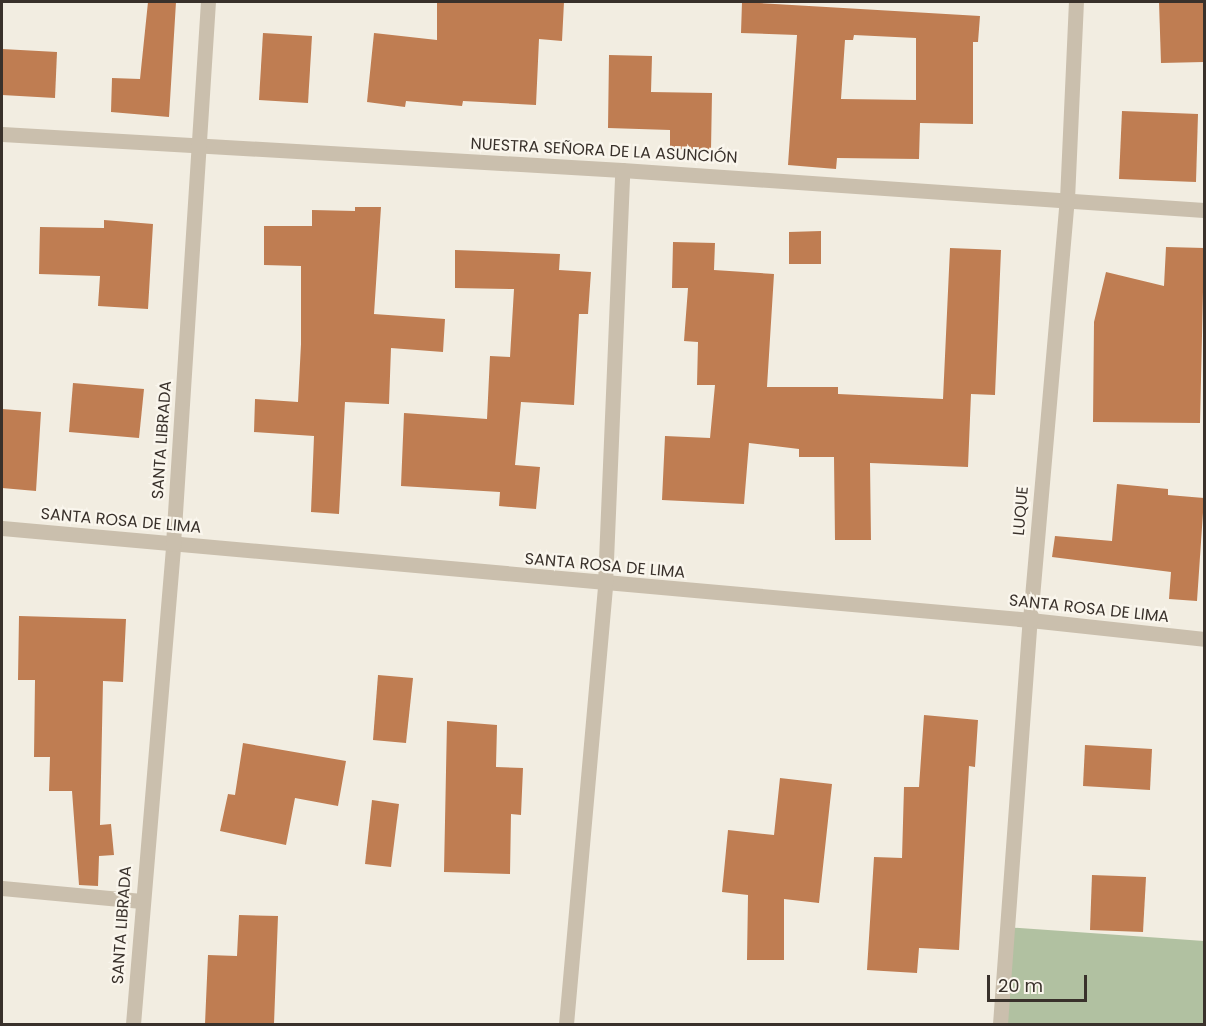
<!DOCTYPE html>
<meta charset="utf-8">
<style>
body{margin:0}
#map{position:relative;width:1206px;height:1026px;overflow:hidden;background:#f2ede1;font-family:Poppins,sans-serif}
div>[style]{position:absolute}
.green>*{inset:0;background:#b1c1a1}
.building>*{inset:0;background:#bf7d52}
.minor>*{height:15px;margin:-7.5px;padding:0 7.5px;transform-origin:7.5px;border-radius:7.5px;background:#cabfad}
span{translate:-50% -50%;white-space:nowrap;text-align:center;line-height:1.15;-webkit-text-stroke:4.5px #faf6ed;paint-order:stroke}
.street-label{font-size:16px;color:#39312b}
.frame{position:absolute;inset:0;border:3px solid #39312b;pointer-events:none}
.scale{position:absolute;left:987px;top:975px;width:100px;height:27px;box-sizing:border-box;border:3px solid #39312b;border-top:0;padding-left:8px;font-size:18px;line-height:21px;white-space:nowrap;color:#39312b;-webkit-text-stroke:4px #faf6ed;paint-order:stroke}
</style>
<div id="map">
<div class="green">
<div style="clip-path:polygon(1005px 927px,1204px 941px,1204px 1024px,999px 1024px)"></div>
</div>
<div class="building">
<div style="clip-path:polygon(148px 2px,176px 2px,169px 117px,111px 112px,112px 78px,140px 79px)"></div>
<div style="clip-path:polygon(437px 2px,564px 2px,562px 41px,539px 39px,536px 105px,463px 101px,462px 106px,406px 101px,405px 107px,367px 102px,374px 33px,437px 40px)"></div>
<div style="clip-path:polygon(evenodd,742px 2px,980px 16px,978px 42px,973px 42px,973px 124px,920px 123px,919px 159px,837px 158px,836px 169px,788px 165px,797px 35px,741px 33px,742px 2px,854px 35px,916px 38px,916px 100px,841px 99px,845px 40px,853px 40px,854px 35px)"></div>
<div style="clip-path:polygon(1159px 2px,1204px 2px,1204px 62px,1161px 63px)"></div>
<div style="clip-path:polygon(263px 33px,312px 36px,308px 103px,259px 100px)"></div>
<div style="clip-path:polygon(2px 49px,57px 52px,55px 98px,2px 95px)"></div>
<div style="clip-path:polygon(609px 55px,652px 56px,651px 92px,712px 93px,711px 150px,670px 149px,670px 130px,608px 128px)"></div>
<div style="clip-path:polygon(1122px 111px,1198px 114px,1196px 182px,1119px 179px)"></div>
<div style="clip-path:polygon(355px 207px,381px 207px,374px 314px,445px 319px,443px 352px,391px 348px,389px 404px,345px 402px,339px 514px,311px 512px,314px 436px,254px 432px,255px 399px,298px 402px,301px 344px,301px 266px,264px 265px,264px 226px,312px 226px,312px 210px,355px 211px)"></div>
<div style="clip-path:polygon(104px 220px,153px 224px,148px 309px,98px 306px,100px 276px,39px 274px,40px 227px,104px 228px)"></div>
<div style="clip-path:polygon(821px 231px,821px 264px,789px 264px,789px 232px)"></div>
<div style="clip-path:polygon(673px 242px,715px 243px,714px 270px,774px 274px,767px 387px,838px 387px,838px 394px,943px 399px,950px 248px,1001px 250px,995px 395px,971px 394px,968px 467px,870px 463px,871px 540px,835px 540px,834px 457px,799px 457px,799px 449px,749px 443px,744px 504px,662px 500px,665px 436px,710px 438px,715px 385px,697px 385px,698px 342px,684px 341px,688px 288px,672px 288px)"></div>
<div style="clip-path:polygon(1166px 247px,1204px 248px,1200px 423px,1093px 422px,1094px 322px,1106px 272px,1164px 286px)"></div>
<div style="clip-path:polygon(455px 250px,560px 254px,559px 270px,591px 272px,588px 314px,579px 314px,574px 405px,521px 402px,515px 465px,540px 467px,536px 509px,499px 506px,500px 492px,401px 486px,404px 413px,487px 419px,490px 356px,510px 357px,514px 289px,455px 288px)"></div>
<div style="clip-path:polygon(73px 383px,144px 389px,139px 438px,69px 432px)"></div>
<div style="clip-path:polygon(2px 409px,41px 412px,36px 491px,2px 488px)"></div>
<div style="clip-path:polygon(1117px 484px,1168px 489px,1168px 495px,1204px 498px,1197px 601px,1169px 599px,1171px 572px,1052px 557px,1055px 536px,1112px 541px)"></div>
<div style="clip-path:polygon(19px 616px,126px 619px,123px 682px,103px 681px,100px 825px,111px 824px,114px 855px,99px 856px,98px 886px,79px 885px,72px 791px,49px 791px,50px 757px,34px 757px,35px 680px,18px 680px)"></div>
<div style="clip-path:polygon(378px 675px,413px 678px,406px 743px,373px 740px)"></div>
<div style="clip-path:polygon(924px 715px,978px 720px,975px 767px,969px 766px,959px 950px,919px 948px,917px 973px,867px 970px,874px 857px,902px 858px,904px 787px,919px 787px)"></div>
<div style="clip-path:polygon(447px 721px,497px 725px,496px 767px,523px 768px,521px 815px,511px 814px,510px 874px,444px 872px)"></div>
<div style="clip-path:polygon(243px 743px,346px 761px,338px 806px,295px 798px,286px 845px,220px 831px,228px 794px,235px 795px)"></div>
<div style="clip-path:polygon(1085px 745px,1152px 749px,1150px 790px,1083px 786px)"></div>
<div style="clip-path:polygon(780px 778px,832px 784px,819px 903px,784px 899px,784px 960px,747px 960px,748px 895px,722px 892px,728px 830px,774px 835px)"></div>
<div style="clip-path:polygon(372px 800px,399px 804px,391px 867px,365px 864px)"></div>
<div style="clip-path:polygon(1092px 875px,1146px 877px,1143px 932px,1090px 930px)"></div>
<div style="clip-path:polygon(239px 915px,278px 916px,274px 1024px,205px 1024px,208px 955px,237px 956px)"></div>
</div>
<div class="minor">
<div style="left:2px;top:134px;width:621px;rotate:3.32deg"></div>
<div style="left:622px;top:170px;width:583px;rotate:3.93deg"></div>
<div style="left:2px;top:528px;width:1032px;rotate:5.11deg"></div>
<div style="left:1030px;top:620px;width:175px;rotate:6.2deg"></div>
<div style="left:2px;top:888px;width:140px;rotate:5.3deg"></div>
<div style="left:133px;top:1024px;width:482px;rotate:-85.2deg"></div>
<div style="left:173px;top:544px;width:543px;rotate:-86.31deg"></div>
<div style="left:566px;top:1024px;width:442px;rotate:-84.9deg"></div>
<div style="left:605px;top:584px;width:414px;rotate:-87.6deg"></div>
<div style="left:1000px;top:1024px;width:405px;rotate:-85.8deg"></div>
<div style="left:1030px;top:620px;width:423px;rotate:-85deg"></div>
<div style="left:1067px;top:199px;width:197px;rotate:-87.4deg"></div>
</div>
<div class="street-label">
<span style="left:604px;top:151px;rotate:3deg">NUESTRA SEÑORA DE LA ASUNCIÓN</span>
<span style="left:162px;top:440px;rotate:-86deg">SANTA LIBRADA</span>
<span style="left:1021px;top:511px;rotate:-85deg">LUQUE</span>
<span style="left:121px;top:521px;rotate:5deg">SANTA ROSA DE LIMA</span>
<span style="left:605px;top:566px;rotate:5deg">SANTA ROSA DE LIMA</span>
<span style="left:1089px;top:609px;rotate:6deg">SANTA ROSA DE LIMA</span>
<span style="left:122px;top:925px;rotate:-86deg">SANTA LIBRADA</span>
</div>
<div class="frame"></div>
<div class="scale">20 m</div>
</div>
